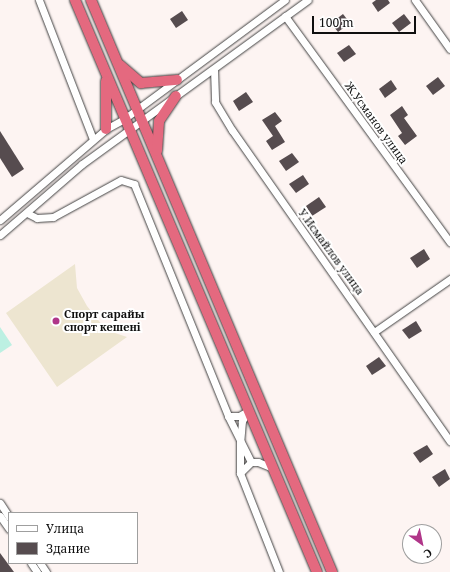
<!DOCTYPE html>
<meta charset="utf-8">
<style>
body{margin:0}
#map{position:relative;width:450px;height:572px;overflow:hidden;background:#fdf4f2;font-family:"Noto Serif",serif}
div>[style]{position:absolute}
.pitch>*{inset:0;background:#ede5d0}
.water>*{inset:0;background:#bcf0e2}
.building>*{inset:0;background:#564c4f}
.roads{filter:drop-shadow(0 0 1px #424242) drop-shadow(0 0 1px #424242)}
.minor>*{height:7px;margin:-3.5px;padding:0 3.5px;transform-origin:3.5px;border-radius:3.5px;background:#fff}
.highway>*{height:10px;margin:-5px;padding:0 5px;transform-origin:5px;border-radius:5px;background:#e4697f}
.dots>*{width:11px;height:11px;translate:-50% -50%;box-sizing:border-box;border:2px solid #fff;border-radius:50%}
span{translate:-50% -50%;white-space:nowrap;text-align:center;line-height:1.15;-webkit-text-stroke:4px #fff;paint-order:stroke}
.street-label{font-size:11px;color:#0f0f0f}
.poi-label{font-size:11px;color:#0f0f0f;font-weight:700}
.left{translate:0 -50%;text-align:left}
.legend{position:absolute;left:8px;top:512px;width:130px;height:52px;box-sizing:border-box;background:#fff;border:1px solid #9f9f9f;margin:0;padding:5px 7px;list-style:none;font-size:12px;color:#0f0f0f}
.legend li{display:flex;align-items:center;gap:8px;height:20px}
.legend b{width:20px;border:1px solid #9f9f9f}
.north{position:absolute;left:402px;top:524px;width:40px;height:40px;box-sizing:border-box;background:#fff;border:1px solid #9f9f9f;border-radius:50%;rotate:147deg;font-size:11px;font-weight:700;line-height:16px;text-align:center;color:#0f0f0f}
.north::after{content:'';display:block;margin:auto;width:14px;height:18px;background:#b03689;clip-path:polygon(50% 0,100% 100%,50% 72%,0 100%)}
.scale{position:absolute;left:312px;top:16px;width:104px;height:18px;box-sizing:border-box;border:2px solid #0f0f0f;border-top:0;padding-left:5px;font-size:12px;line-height:14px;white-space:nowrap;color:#0f0f0f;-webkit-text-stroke:3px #fff;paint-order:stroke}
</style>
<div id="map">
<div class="pitch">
<div style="clip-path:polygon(75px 264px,77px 288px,87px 306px,106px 330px,127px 337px,57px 387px,6px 313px)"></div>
</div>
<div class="water">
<div style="clip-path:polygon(0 327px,12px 345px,0 353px)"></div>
</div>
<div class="building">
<div style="clip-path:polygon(376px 0,388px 0,390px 3px,378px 12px,372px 3px)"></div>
<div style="clip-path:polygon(182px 11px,188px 20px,176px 28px,170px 19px)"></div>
<div style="clip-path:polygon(343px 14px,350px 23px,338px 32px,331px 23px)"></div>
<div style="clip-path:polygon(404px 14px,411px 23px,399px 32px,392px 23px)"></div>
<div style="clip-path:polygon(349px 45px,356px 54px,344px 62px,337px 53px)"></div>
<div style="clip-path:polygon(438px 77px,445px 86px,433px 95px,426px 86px)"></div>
<div style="clip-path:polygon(391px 80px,397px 89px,385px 98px,379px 89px)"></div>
<div style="clip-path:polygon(246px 92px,253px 102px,239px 111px,233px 101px)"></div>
<div style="clip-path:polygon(402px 106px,408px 115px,404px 118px,417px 136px,405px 145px,398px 136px,402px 133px,390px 115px)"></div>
<div style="clip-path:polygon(275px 112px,282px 121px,275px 126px,285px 142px,272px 150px,266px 141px,273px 136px,262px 120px)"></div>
<div style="clip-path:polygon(0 131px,24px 169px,12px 177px,0 158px)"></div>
<div style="clip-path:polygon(292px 153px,299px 162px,286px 171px,279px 161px)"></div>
<div style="clip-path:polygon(303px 175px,309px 184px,296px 193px,289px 184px)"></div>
<div style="clip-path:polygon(319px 197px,326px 207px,312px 216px,306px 206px)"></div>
<div style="clip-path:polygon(424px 249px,430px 259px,417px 268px,410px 258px)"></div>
<div style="clip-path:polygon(416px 321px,422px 331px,409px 339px,402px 330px)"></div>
<div style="clip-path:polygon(379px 357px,386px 366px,372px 375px,366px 366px)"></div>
<div style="clip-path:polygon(427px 445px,433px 454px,420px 463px,413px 453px)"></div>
<div style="clip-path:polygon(445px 469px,450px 479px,439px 487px,432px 477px)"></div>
<div style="clip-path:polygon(0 553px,14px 572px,0 572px)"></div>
</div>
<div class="roads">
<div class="minor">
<div style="left:39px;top:0;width:149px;rotate:68.8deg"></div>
<div style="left:415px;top:0;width:60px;rotate:54.5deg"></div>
<div style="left:285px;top:16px;width:280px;rotate:53.9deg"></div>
<div style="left:214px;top:69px;width:33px;rotate:88deg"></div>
<div style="left:215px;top:102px;width:33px;rotate:59deg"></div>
<div style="left:232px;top:130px;width:380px;rotate:55deg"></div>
<div style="left:27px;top:213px;width:11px;rotate:27deg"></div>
<div style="left:37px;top:218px;width:16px;rotate:-4deg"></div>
<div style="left:53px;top:217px;width:77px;rotate:-28.6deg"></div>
<div style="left:121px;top:180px;width:14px;rotate:17deg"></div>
<div style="left:134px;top:184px;width:250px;rotate:67.9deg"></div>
<div style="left:228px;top:416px;width:51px;rotate:63.4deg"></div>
<div style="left:0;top:220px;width:140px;rotate:-40.6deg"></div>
<div style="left:106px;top:129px;width:21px;rotate:-29deg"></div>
<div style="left:124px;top:119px;width:200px;rotate:-36.5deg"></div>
<div style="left:0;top:235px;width:108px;rotate:-40.9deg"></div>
<div style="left:82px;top:164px;width:279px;rotate:-36deg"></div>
<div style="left:374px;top:332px;width:93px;rotate:-34.9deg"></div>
<div style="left:248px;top:411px;width:12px;rotate:121deg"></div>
<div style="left:242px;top:421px;width:21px;rotate:95deg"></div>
<div style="left:240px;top:442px;width:31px;rotate:90deg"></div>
<div style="left:240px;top:473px;width:106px;rotate:68.5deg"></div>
<div style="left:228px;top:416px;width:11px"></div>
<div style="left:239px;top:416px;width:10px;rotate:-29deg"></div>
<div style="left:240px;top:473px;width:16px;rotate:-45deg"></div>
<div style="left:251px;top:462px;width:7px"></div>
<div style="left:258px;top:462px;width:16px;rotate:22deg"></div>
<div style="left:0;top:503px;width:17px;rotate:57deg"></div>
<div style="left:0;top:516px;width:16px;rotate:55deg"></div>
<div style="left:31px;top:563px;width:11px;rotate:56deg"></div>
<div style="left:40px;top:563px;width:11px;rotate:56deg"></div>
</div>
<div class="highway">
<div style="left:75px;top:0;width:621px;rotate:67.07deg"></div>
<div style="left:91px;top:0;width:621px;rotate:67.15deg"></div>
<div style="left:120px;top:65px;width:28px;rotate:41deg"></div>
<div style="left:141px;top:83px;width:36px;rotate:-5deg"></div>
<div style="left:106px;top:81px;width:48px;rotate:90deg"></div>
<div style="left:157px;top:151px;width:30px;rotate:-86deg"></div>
<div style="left:159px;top:121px;width:30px;rotate:-56deg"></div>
</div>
</div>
<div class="dots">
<div style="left:56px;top:321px;background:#b03689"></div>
</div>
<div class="street-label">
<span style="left:376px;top:123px;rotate:54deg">Ж.Усманов улица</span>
<span style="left:331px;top:252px;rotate:54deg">У.Исмайлов улица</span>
</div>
<div class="poi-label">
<span class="left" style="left:64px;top:321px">Спорт сарайы<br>спорт кешені</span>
</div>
<ul class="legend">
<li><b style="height:5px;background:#fff"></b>Улица</li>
<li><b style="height:11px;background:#564c4f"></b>Здание</li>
</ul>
<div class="north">С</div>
<div class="scale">100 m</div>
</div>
